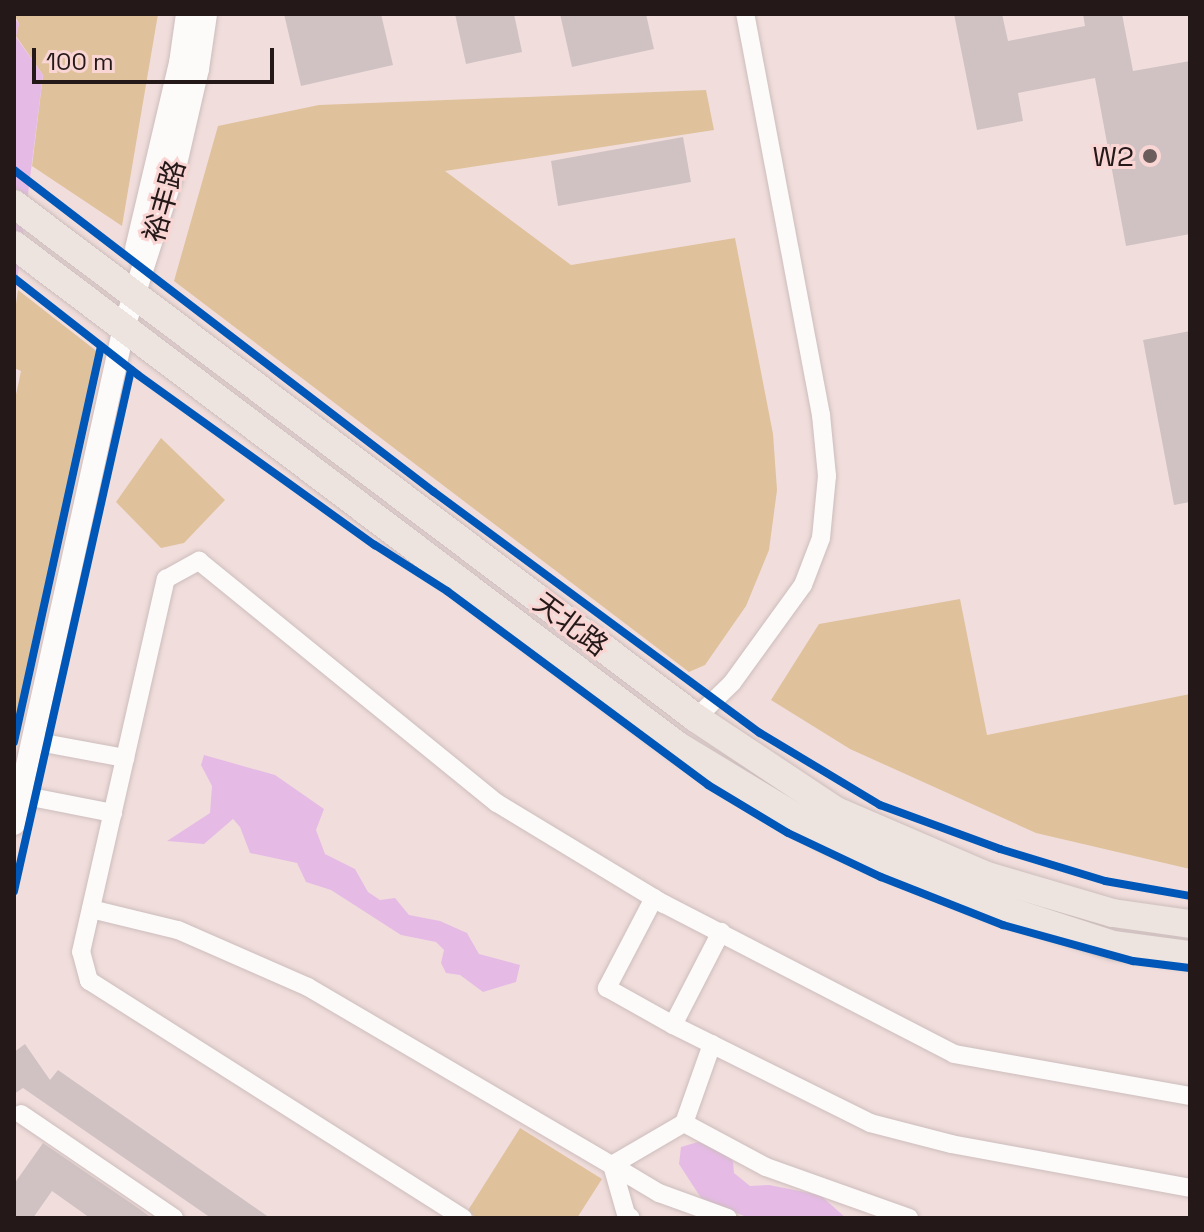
<!DOCTYPE html>
<meta charset="utf-8">
<style>
body{margin:0}
#map{position:relative;width:1204px;height:1232px;overflow:hidden;background:#f1dedc;font-family:"Space Grotesk","Noto Sans SC",sans-serif}
div>[style]{position:absolute}
.green>*{inset:0;background:#dfc19c}
.water>*{inset:0;background:#e5bbe6}
.building>*{inset:0;background:#d0c2c3}
.roads{filter:drop-shadow(0 0 2px #ccbdbc) drop-shadow(0 0 2px #ccbdbc)}
.minor>*{height:18px;margin:-9px;padding:0 9px;transform-origin:9px;border-radius:9px;background:#fdfafa}
.tertiary>*{height:22px;margin:-11px;padding:0 11px;transform-origin:11px;border-radius:11px;background:#fdfafa}
.primary>*{height:28px;margin:-14px;padding:0 14px;transform-origin:14px;border-radius:14px;background:#ede3df}
.cycleway>*{height:8px;margin:-4px;padding:0 4px;transform-origin:4px;border-radius:4px;background:#0057b8}
.dots>*{width:22px;height:22px;translate:-50% -50%;box-sizing:border-box;border:4px solid #f9d6d4;border-radius:50%}
span{translate:-50% -50%;white-space:nowrap;text-align:center;line-height:1.15;-webkit-text-stroke:6px #f9d6d4;paint-order:stroke}
.poi-label{font-size:28px;color:#241818}
.right{translate:-100% -50%;text-align:right}
.street-label{font-size:28px;color:#241818}
.frame{position:absolute;inset:0;border:16px solid #241818;pointer-events:none}
.scale{position:absolute;left:32px;top:48px;width:242px;height:36px;box-sizing:border-box;border:4px solid #241818;border-top:0;padding-left:10px;font-size:24px;line-height:28px;white-space:nowrap;color:#241818;-webkit-text-stroke:6px #f9d6d4;paint-order:stroke}
</style>
<div id="map">
<div class="green">
<div style="clip-path:polygon(14px 14px,158px 14px,122px 226px,32px 166px,43px 75px,16px 36px,19px 24px)"></div>
<div style="clip-path:polygon(706px 90px,714px 130px,445px 171px,571px 265px,735px 238px,773px 434px,777px 490px,769px 550px,746px 606px,705px 665px,689px 672px,174px 281px,218px 126px,319px 105px)"></div>
<div style="clip-path:polygon(18px 290px,99px 353px,14px 742px,14px 404px,21px 371px,14px 368px,14px 318px)"></div>
<div style="clip-path:polygon(161px 438px,225px 500px,184px 543px,161px 548px,116px 502px)"></div>
<div style="clip-path:polygon(960px 599px,987px 735px,1190px 694px,1190px 869px,1036px 833px,850px 749px,771px 700px,819px 624px)"></div>
<div style="clip-path:polygon(520px 1128px,602px 1179px,577px 1218px,478px 1218px,467px 1212px)"></div>
</div>
<div class="water">
<div style="clip-path:polygon(14px 17px,19px 24px,16px 37px,43px 75px,14px 306px)"></div>
<div style="clip-path:polygon(204px 755px,275px 775px,324px 809px,316px 830px,325px 854px,355px 869px,368px 892px,380px 900px,395px 898px,409px 915px,440px 921px,467px 933px,479px 954px,520px 965px,516px 982px,483px 992px,460px 975px,446px 973px,441px 963px,444px 950px,436px 942px,401px 935px,331px 890px,306px 882px,297px 863px,250px 853px,240px 827px,233px 819px,204px 844px,167px 841px,210px 813px,212px 786px,201px 765px)"></div>
<div style="clip-path:polygon(698px 1142px,721px 1150px,733px 1161px,734px 1173px,750px 1186px,769px 1185px,820px 1195px,846px 1218px,744px 1216px,701px 1198px,679px 1164px,681px 1147px)"></div>
</div>
<div class="building">
<div style="clip-path:polygon(284px 14px,381px 14px,393px 65px,301px 86px)"></div>
<div style="clip-path:polygon(455px 14px,514px 14px,522px 52px,466px 64px)"></div>
<div style="clip-path:polygon(560px 14px,646px 14px,654px 49px,572px 67px)"></div>
<div style="clip-path:polygon(954px 14px,1002px 14px,1008px 41px,1085px 26px,1083px 14px,1122px 14px,1133px 71px,1190px 61px,1190px 234px,1126px 246px,1095px 78px,1018px 93px,1023px 121px,977px 130px)"></div>
<div style="clip-path:polygon(683px 137px,691px 182px,558px 206px,551px 161px)"></div>
<div style="clip-path:polygon(1190px 331px,1190px 502px,1174px 505px,1143px 340px)"></div>
<div style="clip-path:polygon(25px 1044px,50px 1080px,58px 1070px,270px 1218px,211px 1218px,23px 1088px,14px 1094px,14px 1052px)"></div>
<div style="clip-path:polygon(43px 1143px,138px 1208px,152px 1218px,90px 1218px,52px 1191px,33px 1218px,14px 1218px,14px 1184px)"></div>
</div>
<div class="roads">
<div class="minor">
<div style="left:696px;top:718px;width:50px;rotate:-44.2deg"></div>
<div style="left:732px;top:683px;width:121px;rotate:-54.1deg"></div>
<div style="left:803px;top:585px;width:50px;rotate:-69deg"></div>
<div style="left:821px;top:538px;width:62px;rotate:-84.5deg"></div>
<div style="left:827px;top:476px;width:61px;rotate:-95.6deg"></div>
<div style="left:821px;top:415px;width:408px;rotate:-100.7deg"></div>
<div style="left:33px;top:741px;width:94px;rotate:10.5deg"></div>
<div style="left:21px;top:795px;width:94px;rotate:11.1deg"></div>
<div style="left:654px;top:898px;width:102px;rotate:117.6deg"></div>
<div style="left:607px;top:988px;width:76px;rotate:29.3deg"></div>
<div style="left:673px;top:1025px;width:220px;rotate:26.4deg"></div>
<div style="left:870px;top:1123px;width:84px;rotate:14.5deg"></div>
<div style="left:951px;top:1144px;width:243px;rotate:10.4deg"></div>
<div style="left:91px;top:909px;width:89px;rotate:13.6deg"></div>
<div style="left:178px;top:930px;width:142px;rotate:23.7deg"></div>
<div style="left:308px;top:987px;width:352px;rotate:30.4deg"></div>
<div style="left:612px;top:1165px;width:51px;rotate:74.1deg"></div>
<div style="left:626px;top:1214px;width:6px;rotate:39deg"></div>
<div style="left:673px;top:1025px;width:105px;rotate:-62.7deg"></div>
<div style="left:712px;top:1044px;width:84px;rotate:109.5deg"></div>
<div style="left:684px;top:1123px;width:83px;rotate:149.7deg"></div>
<div style="left:612px;top:1165px;width:55px;rotate:30.8deg"></div>
<div style="left:659px;top:1193px;width:73px;rotate:19.9deg"></div>
<div style="left:21px;top:1114px;width:185px;rotate:34.2deg"></div>
<div style="left:684px;top:1123px;width:93px;rotate:28.2deg"></div>
<div style="left:766px;top:1167px;width:152px;rotate:19.6deg"></div>
<div style="left:463px;top:1218px;width:443px;rotate:-147.6deg"></div>
<div style="left:89px;top:981px;width:30px;rotate:-105deg"></div>
<div style="left:81px;top:952px;width:383px;rotate:-77.2deg"></div>
<div style="left:166px;top:579px;width:38px;rotate:-29deg"></div>
<div style="left:199px;top:561px;width:384px;rotate:39.1deg"></div>
<div style="left:497px;top:803px;width:195px;rotate:31.2deg"></div>
<div style="left:664px;top:904px;width:326px;rotate:27.3deg"></div>
<div style="left:954px;top:1054px;width:240px;rotate:10.1deg"></div>
</div>
<div class="tertiary">
<div style="left:136px;top:249px;width:191px;rotate:-76.7deg"></div>
<div style="left:180px;top:63px;width:49px;rotate:-81.9deg"></div>
<div style="left:14px;top:824px;width:509px;rotate:-77.52deg"></div>
<div style="left:124px;top:327px;width:171px;rotate:-72.3deg"></div>
<div style="left:176px;top:164px;width:98px;rotate:-77deg"></div>
<div style="left:198px;top:69px;width:56px;rotate:-81.7deg"></div>
</div>
<div class="primary">
<div style="left:14px;top:204px;width:854px;rotate:37deg"></div>
<div style="left:696px;top:718px;width:168px;rotate:33.6deg"></div>
<div style="left:836px;top:811px;width:164px;rotate:23.3deg"></div>
<div style="left:987px;top:876px;width:131px;rotate:16.4deg"></div>
<div style="left:1113px;top:913px;width:78px;rotate:8.1deg"></div>
<div style="left:14px;top:245px;width:832px;rotate:37.04deg"></div>
<div style="left:678px;top:746px;width:175px;rotate:31.2deg"></div>
<div style="left:828px;top:837px;width:173px;rotate:22.8deg"></div>
<div style="left:987px;top:904px;width:133px;rotate:18deg"></div>
<div style="left:1113px;top:945px;width:78px;rotate:7.4deg"></div>
</div>
</div>
<div class="cycleway">
<div style="left:14px;top:170px;width:529px;rotate:37.48deg"></div>
<div style="left:434px;top:492px;width:405px;rotate:36.5deg"></div>
<div style="left:760px;top:733px;width:140px;rotate:31deg"></div>
<div style="left:880px;top:805px;width:128px;rotate:20.1deg"></div>
<div style="left:1000px;top:849px;width:110px;rotate:16.9deg"></div>
<div style="left:1105px;top:881px;width:86px;rotate:10deg"></div>
<div style="left:14px;top:278px;width:157px;rotate:38deg"></div>
<div style="left:138px;top:375px;width:292px;rotate:35.7deg"></div>
<div style="left:375px;top:545px;width:85px;rotate:32.6deg"></div>
<div style="left:447px;top:591px;width:325px;rotate:36.6deg"></div>
<div style="left:708px;top:785px;width:93px;rotate:31deg"></div>
<div style="left:788px;top:833px;width:103px;rotate:25.3deg"></div>
<div style="left:881px;top:877px;width:131px;rotate:21.5deg"></div>
<div style="left:1003px;top:925px;width:135px;rotate:15.5deg"></div>
<div style="left:1133px;top:961px;width:57px;rotate:7deg"></div>
<div style="left:14px;top:742px;width:405px;rotate:-77.6deg"></div>
<div style="left:14px;top:891px;width:534px;rotate:-77.34deg"></div>
</div>
<div class="dots">
<div style="left:1150px;top:156px;background:#6c5d5d"></div>
</div>
<div class="poi-label">
<span class="right" style="left:1134px;top:156px">W2</span>
</div>
<div class="street-label">
<span style="left:164px;top:201px;rotate:-74deg">裕丰路</span>
<span style="left:571px;top:624px;rotate:37deg">天北路</span>
</div>
<div class="frame"></div>
<div class="scale">100 m</div>
</div>
